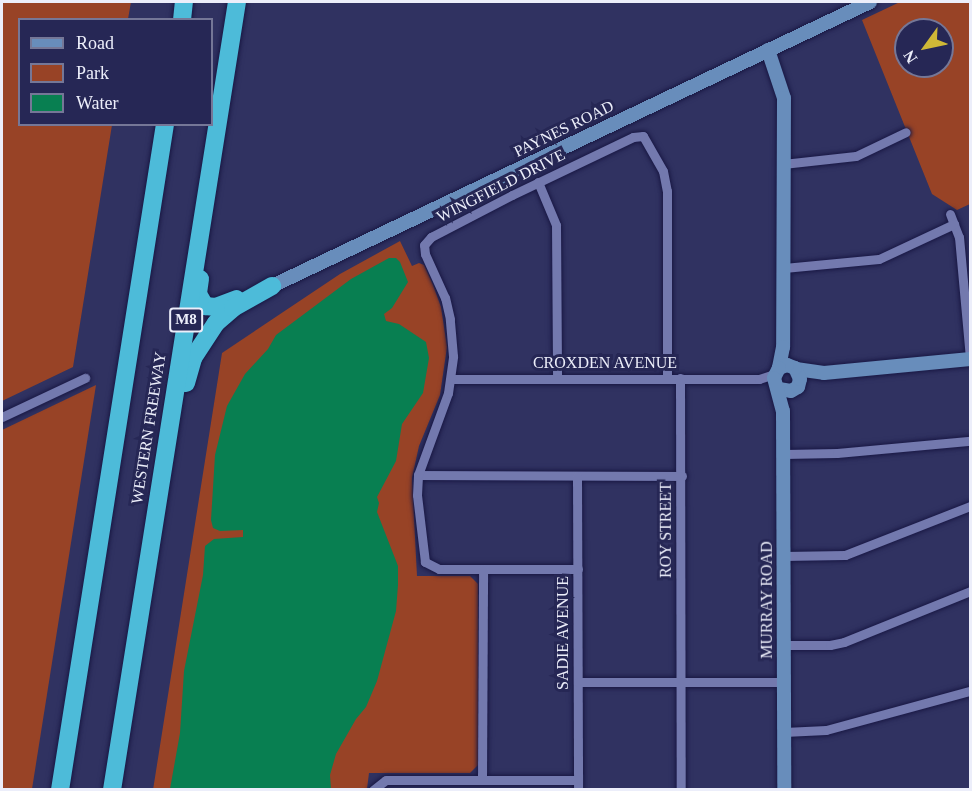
<!DOCTYPE html>
<style>
body{margin:0}
#map{position:relative;width:972px;height:791px;overflow:hidden;background:#303261;font-family:"Times New Roman",serif}
div>[style]{position:absolute}
.green>*{inset:0;background:#984326}
.water>*{inset:0;background:#087f51}
.roads{filter:drop-shadow(0 0 2px #191844) drop-shadow(0 0 2px #191844)}
.street>*{height:9px;margin:-4.5px;padding:0 4.5px;transform-origin:4.5px;border-radius:4.5px;background:#7379ae}
.secondary>*{height:14px;margin:-7px;padding:0 7px;transform-origin:7px;border-radius:7px;background:#688dbb}
.highway>*{height:18px;margin:-9px;padding:0 9px;transform-origin:9px;border-radius:9px;background:#4dbbd9}
span{translate:-50% -50%;white-space:nowrap;text-align:center;line-height:1.15;-webkit-text-stroke:6px #262755;paint-order:stroke}
.shield-label span{padding:2px 4px;background:#262755;border:2px solid;border-radius:4px;-webkit-text-stroke-width:0}
.shield-label{font-size:15px;color:#eceefa;font-weight:700}
.street-label{font-size:16px;color:#eceefa}
.frame{position:absolute;inset:0;border:3px solid #eceefa;pointer-events:none}
.legend{position:absolute;left:18px;top:18px;width:195px;height:108px;box-sizing:border-box;background:#262755;border:2px solid #757797;margin:0;padding:8px 10px;list-style:none;font-size:18px;color:#eceefa}
.legend li{display:flex;align-items:center;gap:12px;height:30px}
.legend b{width:30px;border:2px solid #757797}
.north{position:absolute;left:894px;top:18px;width:60px;height:60px;box-sizing:border-box;background:#262755;border:2px solid #757797;border-radius:50%;rotate:237deg;font-size:16px;font-weight:700;line-height:24px;text-align:center;color:#eceefa}
.north::after{content:'';display:block;margin:auto;width:21px;height:27px;background:#cfb837;clip-path:polygon(50% 0,100% 100%,50% 72%,0 100%)}
</style>
<div id="map">
<div class="green">
<div style="clip-path:polygon(2px 2px,131px 2px,128px 19px,20px 20px,20px 124px,112px 125px,73px 367px,2px 401px)"></div>
<div style="clip-path:polygon(evenodd,900px 2px,970px 2px,970px 204px,957px 210px,932px 194px,862px 20px,900px 2px,906px 30px,942px 30px,942px 66px,906px 66px,906px 30px)"></div>
<div style="clip-path:polygon(400px 241px,412px 266px,419px 263px,424px 265px,433px 285px,441px 307px,447px 347px,440px 395px,419px 446px,412px 478px,417px 576px,470px 576px,478px 584px,478px 765px,470px 773px,369px 773px,367px 789px,153px 790px,222px 353px,340px 274px)"></div>
<div style="clip-path:polygon(96px 385px,32px 789px,2px 789px,2px 430px)"></div>
</div>
<div class="water">
<div style="clip-path:polygon(389px 258px,396px 258px,400px 262px,408px 282px,392px 308px,384px 314px,386px 321px,399px 324px,426px 342px,429px 358px,423px 393px,402px 424px,396px 461px,377px 497px,379px 503px,377px 512px,398px 566px,398px 585px,396px 611px,377px 681px,366px 707px,356px 719px,336px 754px,330px 775px,331px 789px,170px 789px,180px 733px,184px 671px,203px 575px,205px 546px,214px 539px,243px 537px,243px 530px,220px 531px,213px 528px,211px 520px,215px 455px,227px 406px,245px 374px,268px 349px,276px 335px,351px 279px)"></div>
</div>
<div class="roads">
<div class="street">
<div style="left:783px;top:164px;width:73px;rotate:-6.3deg"></div>
<div style="left:856px;top:156px;width:55px;rotate:-25.6deg"></div>
<div style="left:538px;top:182px;width:47px;rotate:67.3deg"></div>
<div style="left:556px;top:225px;width:153px;rotate:89.6deg"></div>
<div style="left:950px;top:214px;width:25px;rotate:69deg"></div>
<div style="left:959px;top:237px;width:121px;rotate:84.8deg"></div>
<div style="left:784px;top:268px;width:95px;rotate:-5.4deg"></div>
<div style="left:879px;top:259px;width:83px;rotate:-25deg"></div>
<div style="left:680px;top:378px;width:412px;rotate:89.9deg"></div>
<div style="left:451px;top:379px;width:308px"></div>
<div style="left:759px;top:379px;width:16px;rotate:-18deg"></div>
<div style="left:2px;top:417px;width:92px;rotate:-25.2deg"></div>
<div style="left:784px;top:454px;width:53px;rotate:-1.1deg"></div>
<div style="left:837px;top:453px;width:134px;rotate:-5.2deg"></div>
<div style="left:418px;top:475px;width:264px;rotate:0.2deg"></div>
<div style="left:577px;top:476px;width:314px;rotate:89.8deg"></div>
<div style="left:783px;top:556px;width:62px;rotate:-0.9deg"></div>
<div style="left:845px;top:555px;width:134px;rotate:-21.4deg"></div>
<div style="left:578px;top:569px;width:139px;rotate:180deg"></div>
<div style="left:439px;top:569px;width:16px;rotate:-153deg"></div>
<div style="left:425px;top:562px;width:67px;rotate:-96.8deg"></div>
<div style="left:417px;top:495px;width:20px;rotate:-87deg"></div>
<div style="left:418px;top:475px;width:87px;rotate:-69.9deg"></div>
<div style="left:448px;top:393px;width:37px;rotate:-82deg"></div>
<div style="left:453px;top:356px;width:37px;rotate:-95deg"></div>
<div style="left:450px;top:319px;width:22px;rotate:-103deg"></div>
<div style="left:445px;top:298px;width:48px;rotate:-114.4deg"></div>
<div style="left:425px;top:254px;width:9px;rotate:-96deg"></div>
<div style="left:424px;top:245px;width:11px;rotate:-49deg"></div>
<div style="left:431px;top:237px;width:91px;rotate:-27.4deg"></div>
<div style="left:512px;top:195px;width:134px;rotate:-25.6deg"></div>
<div style="left:633px;top:137px;width:10px;rotate:-6deg"></div>
<div style="left:643px;top:136px;width:40px;rotate:60.3deg"></div>
<div style="left:663px;top:171px;width:20px;rotate:79deg"></div>
<div style="left:667px;top:191px;width:187px;rotate:90deg"></div>
<div style="left:783px;top:645px;width:47px"></div>
<div style="left:830px;top:645px;width:14px;rotate:-12deg"></div>
<div style="left:844px;top:642px;width:136px;rotate:-22deg"></div>
<div style="left:578px;top:682px;width:206px"></div>
<div style="left:784px;top:732px;width:42px;rotate:-2.7deg"></div>
<div style="left:826px;top:730px;width:149px;rotate:-15.2deg"></div>
<div style="left:482px;top:780px;width:211px;rotate:-89.7deg"></div>
<div style="left:373px;top:790px;width:16px;rotate:-38deg"></div>
<div style="left:386px;top:780px;width:192px"></div>
</div>
<div class="secondary">
<div style="left:768px;top:50px;width:51px;rotate:71.6deg"></div>
<div style="left:784px;top:98px;width:249px;rotate:90.2deg"></div>
<div style="left:783px;top:347px;width:21px;rotate:101deg"></div>
<div style="left:272px;top:286px;width:662px;rotate:-25.4deg"></div>
<div style="left:796px;top:369px;width:28px;rotate:8deg"></div>
<div style="left:824px;top:373px;width:147px;rotate:-5.5deg"></div>
<div style="left:779px;top:389px;width:12px;rotate:9deg"></div>
<div style="left:791px;top:391px;width:8px;rotate:-30deg"></div>
<div style="left:798px;top:387px;width:8px;rotate:-76deg"></div>
<div style="left:800px;top:379px;width:12px;rotate:-114deg"></div>
<div style="left:795px;top:368px;width:9px;rotate:-159deg"></div>
<div style="left:787px;top:365px;width:9px;rotate:159deg"></div>
<div style="left:779px;top:368px;width:11px;rotate:117deg"></div>
<div style="left:774px;top:378px;width:34px;rotate:75deg"></div>
<div style="left:783px;top:411px;width:379px;rotate:89.8deg"></div>
</div>
<div class="highway">
<div style="left:182px;top:20px;width:18px;rotate:-84deg"></div>
<div style="left:200px;top:279px;width:15px;rotate:98deg"></div>
<div style="left:198px;top:294px;width:14px;rotate:60deg"></div>
<div style="left:205px;top:306px;width:11px;rotate:5deg"></div>
<div style="left:216px;top:307px;width:22px;rotate:-21deg"></div>
<div style="left:186px;top:383px;width:26px;rotate:-74deg"></div>
<div style="left:193px;top:358px;width:42px;rotate:-56.7deg"></div>
<div style="left:216px;top:323px;width:23px;rotate:-41deg"></div>
<div style="left:233px;top:308px;width:45px;rotate:-29.4deg"></div>
<div style="left:60px;top:790px;width:674px;rotate:-81.04deg"></div>
<div style="left:112px;top:790px;width:798px;rotate:-80.99deg"></div>
</div>
</div>
<div class="shield-label">
<span style="left:186px;top:320px">M8</span>
</div>
<div class="street-label">
<span style="left:564px;top:129px;rotate:-26deg">PAYNES ROAD</span>
<span style="left:501px;top:186px;rotate:-27deg">WINGFIELD DRIVE</span>
<span style="left:605px;top:363px">CROXDEN AVENUE</span>
<span style="left:149px;top:428px;rotate:-81deg">WESTERN FREEWAY</span>
<span style="left:666px;top:530px;rotate:-90deg">ROY STREET</span>
<span style="left:767px;top:600px;rotate:-90deg">MURRAY ROAD</span>
<span style="left:563px;top:633px;rotate:-90deg">SADIE AVENUE</span>
</div>
<div class="frame"></div>
<ul class="legend">
<li><b style="height:8px;background:#688dbb"></b>Road</li>
<li><b style="height:16px;background:#984326"></b>Park</li>
<li><b style="height:16px;background:#087f51"></b>Water</li>
</ul>
<div class="north">N</div>
</div>
